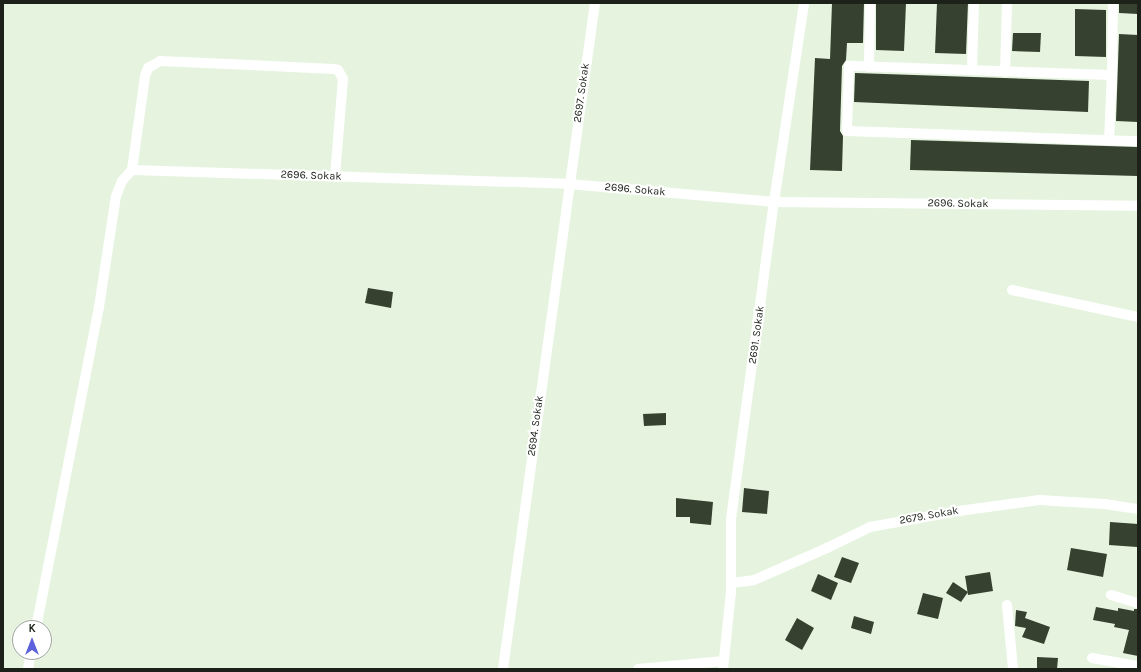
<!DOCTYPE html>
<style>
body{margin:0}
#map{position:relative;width:1141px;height:672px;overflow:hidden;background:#e6f4df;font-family:Karla,sans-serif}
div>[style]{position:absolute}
.building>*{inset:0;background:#364130}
.minor>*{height:10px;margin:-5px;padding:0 5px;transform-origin:5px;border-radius:5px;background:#fff}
span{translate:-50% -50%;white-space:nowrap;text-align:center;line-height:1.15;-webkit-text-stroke:4px #fff;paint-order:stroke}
.street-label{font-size:11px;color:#1c2119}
.frame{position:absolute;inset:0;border:4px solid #1c2119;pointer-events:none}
.north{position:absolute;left:12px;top:620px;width:40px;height:40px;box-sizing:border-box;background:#fff;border:1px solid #a4a6a3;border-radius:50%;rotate:0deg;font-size:11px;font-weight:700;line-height:16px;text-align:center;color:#1c2119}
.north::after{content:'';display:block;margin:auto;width:14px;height:18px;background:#5e62da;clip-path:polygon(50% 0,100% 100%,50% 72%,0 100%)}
</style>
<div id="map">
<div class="building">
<div style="clip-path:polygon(832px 3px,864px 3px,863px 43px,847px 43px,846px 60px,842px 66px,840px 131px,843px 136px,842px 171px,810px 170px,815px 58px,830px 59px)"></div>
<div style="clip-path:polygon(876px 3px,906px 3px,904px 51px,876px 50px)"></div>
<div style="clip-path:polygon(937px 3px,968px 3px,966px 54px,935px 53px)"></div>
<div style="clip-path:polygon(1119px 3px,1138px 3px,1138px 14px,1119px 13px)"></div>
<div style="clip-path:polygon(1075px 9px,1106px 10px,1106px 57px,1075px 56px)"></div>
<div style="clip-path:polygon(1013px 33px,1041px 33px,1040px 52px,1012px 51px)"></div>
<div style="clip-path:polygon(1119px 34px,1138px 35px,1138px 122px,1116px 121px)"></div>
<div style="clip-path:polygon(855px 73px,1089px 81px,1088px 112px,854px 102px)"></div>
<div style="clip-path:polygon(911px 140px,1138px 147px,1138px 176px,910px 170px)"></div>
<div style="clip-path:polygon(368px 288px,393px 292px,391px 308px,365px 303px)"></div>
<div style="clip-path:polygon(666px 413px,666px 425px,644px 426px,643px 414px)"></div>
<div style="clip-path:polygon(744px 488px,769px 491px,767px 514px,742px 512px)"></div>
<div style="clip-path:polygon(676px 498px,713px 502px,711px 525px,690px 523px,690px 517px,676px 517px)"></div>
<div style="clip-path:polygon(1110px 522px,1138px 524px,1137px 547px,1109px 545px)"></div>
<div style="clip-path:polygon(1071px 548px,1107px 554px,1103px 577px,1067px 570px)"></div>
<div style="clip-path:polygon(842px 557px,859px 563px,851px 583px,834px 577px)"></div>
<div style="clip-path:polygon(990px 572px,993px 591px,968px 595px,965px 576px)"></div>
<div style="clip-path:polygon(818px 574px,838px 583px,831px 600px,811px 591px)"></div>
<div style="clip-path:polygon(953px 582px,968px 592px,961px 602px,946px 593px)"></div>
<div style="clip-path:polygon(923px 593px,943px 598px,938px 619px,917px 614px)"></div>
<div style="clip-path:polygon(1096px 607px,1118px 611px,1118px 608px,1134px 611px,1134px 609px,1138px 609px,1138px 656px,1123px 653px,1129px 630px,1114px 627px,1115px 624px,1093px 620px)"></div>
<div style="clip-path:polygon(1016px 610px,1027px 612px,1025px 618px,1050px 627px,1044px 644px,1022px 637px,1026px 628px,1015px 626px)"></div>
<div style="clip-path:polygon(854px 616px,874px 622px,871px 634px,851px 628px)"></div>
<div style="clip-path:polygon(797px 618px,814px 628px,802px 650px,785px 640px)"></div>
<div style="clip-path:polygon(1037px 657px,1058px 658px,1057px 669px,1037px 669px)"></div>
</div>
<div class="minor">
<div style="left:869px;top:67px;width:64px;rotate:-89.1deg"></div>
<div style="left:972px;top:70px;width:67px;rotate:-88.3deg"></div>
<div style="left:1005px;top:72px;width:69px;rotate:-88.3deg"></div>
<div style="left:1112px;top:75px;width:72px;rotate:-89.2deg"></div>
<div style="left:1109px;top:140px;width:65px;rotate:-87.4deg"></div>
<div style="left:1112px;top:75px;width:263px;rotate:-178deg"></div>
<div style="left:849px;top:66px;width:65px;rotate:91.8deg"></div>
<div style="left:847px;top:131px;width:291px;rotate:2deg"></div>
<div style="left:132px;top:170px;width:437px;rotate:1.8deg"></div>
<div style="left:569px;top:184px;width:206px;rotate:5deg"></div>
<div style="left:774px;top:202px;width:364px;rotate:0.6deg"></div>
<div style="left:1012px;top:290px;width:129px;rotate:12.1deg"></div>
<div style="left:731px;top:583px;width:23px;rotate:-7deg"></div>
<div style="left:754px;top:580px;width:80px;rotate:-23.7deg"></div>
<div style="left:827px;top:548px;width:48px;rotate:-26deg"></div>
<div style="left:870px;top:527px;width:90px;rotate:-10.2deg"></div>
<div style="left:959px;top:511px;width:81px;rotate:-7.8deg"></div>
<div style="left:1039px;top:500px;width:66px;rotate:3.5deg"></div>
<div style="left:1105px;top:504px;width:33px;rotate:9deg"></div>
<div style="left:1111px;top:595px;width:28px;rotate:17deg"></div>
<div style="left:1007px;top:605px;width:64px;rotate:84.6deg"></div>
<div style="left:36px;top:628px;width:327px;rotate:-78.9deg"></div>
<div style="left:99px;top:307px;width:112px;rotate:-81.3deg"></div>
<div style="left:116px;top:196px;width:16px;rotate:-68deg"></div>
<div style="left:122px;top:181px;width:15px;rotate:-48deg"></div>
<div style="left:132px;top:170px;width:95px;rotate:-82.1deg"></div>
<div style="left:145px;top:76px;width:9px;rotate:-69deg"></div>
<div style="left:148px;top:68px;width:14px;rotate:-30deg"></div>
<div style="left:160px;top:61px;width:174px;rotate:2.6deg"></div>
<div style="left:334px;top:69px;width:4px;rotate:14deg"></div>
<div style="left:338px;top:70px;width:10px;rotate:61deg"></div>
<div style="left:343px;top:79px;width:98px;rotate:94.7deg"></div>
<div style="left:1092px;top:658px;width:47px;rotate:9.9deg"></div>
<div style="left:28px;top:669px;width:17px;rotate:-80deg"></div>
<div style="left:503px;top:669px;width:672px;rotate:-82.14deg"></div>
<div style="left:638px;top:669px;width:86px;rotate:-5.3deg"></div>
<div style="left:723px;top:669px;width:77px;rotate:-84.1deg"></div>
<div style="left:731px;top:592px;width:73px;rotate:-90deg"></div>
<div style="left:731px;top:519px;width:320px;rotate:-82.3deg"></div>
<div style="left:774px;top:202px;width:201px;rotate:-81.4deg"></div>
</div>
<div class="street-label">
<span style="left:582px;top:93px;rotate:-82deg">2697. Sokak</span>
<span style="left:311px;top:176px;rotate:2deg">2696. Sokak</span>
<span style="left:635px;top:190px;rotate:5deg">2696. Sokak</span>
<span style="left:958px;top:204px;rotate:1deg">2696. Sokak</span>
<span style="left:757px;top:335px;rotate:-82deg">2691. Sokak</span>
<span style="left:536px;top:426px;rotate:-82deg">2694. Sokak</span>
<span style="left:929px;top:516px;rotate:-10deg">2679. Sokak</span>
</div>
<div class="frame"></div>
<div class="north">K</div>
</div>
